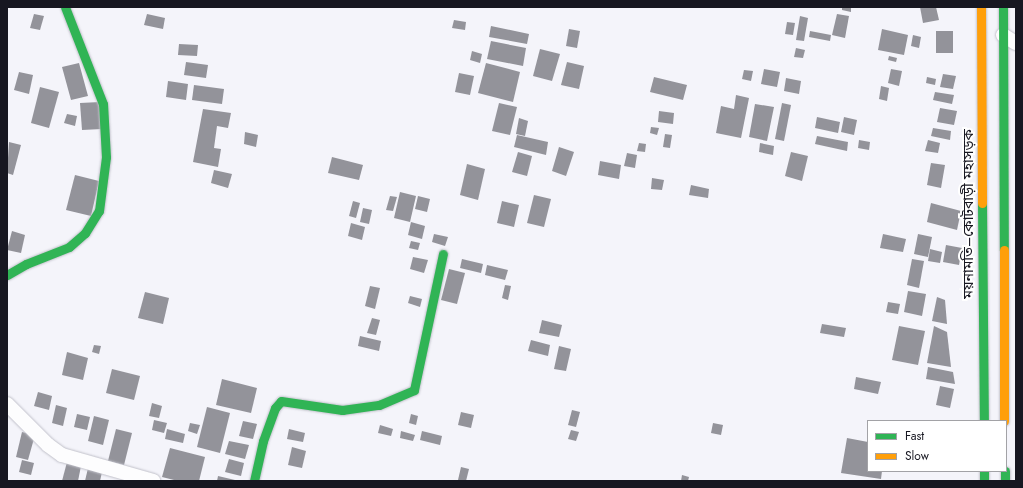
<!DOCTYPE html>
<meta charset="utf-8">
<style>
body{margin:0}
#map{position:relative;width:1023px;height:488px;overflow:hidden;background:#f4f4fa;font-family:Jost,"Noto Sans Bengali",sans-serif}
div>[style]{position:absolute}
.building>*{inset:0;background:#93939a}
.roads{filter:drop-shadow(0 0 1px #c1c1ca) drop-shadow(0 0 1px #c1c1ca)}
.street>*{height:14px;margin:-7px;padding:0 7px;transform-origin:7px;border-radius:7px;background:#fdfdfe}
.fast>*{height:9px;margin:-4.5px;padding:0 4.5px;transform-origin:4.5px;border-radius:4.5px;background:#30b455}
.slow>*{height:9px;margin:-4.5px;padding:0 4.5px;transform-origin:4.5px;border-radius:4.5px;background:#ff9f0a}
span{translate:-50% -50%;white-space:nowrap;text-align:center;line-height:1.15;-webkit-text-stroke:4px #fff;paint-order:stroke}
.street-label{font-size:14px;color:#171721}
.frame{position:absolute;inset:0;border:8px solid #171721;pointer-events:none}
.legend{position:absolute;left:867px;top:420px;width:140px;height:52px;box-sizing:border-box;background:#fff;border:1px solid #a2a2a6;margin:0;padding:5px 7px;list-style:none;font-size:12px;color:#171721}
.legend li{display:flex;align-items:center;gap:8px;height:20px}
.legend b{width:20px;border:1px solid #a2a2a6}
</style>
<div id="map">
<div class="building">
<div style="clip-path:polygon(842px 7px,851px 7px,851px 12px,842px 10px)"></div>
<div style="clip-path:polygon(920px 7px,936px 7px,939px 20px,923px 23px)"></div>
<div style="clip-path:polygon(34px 14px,44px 16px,40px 30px,30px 28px)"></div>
<div style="clip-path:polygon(147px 14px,165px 18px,163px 29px,144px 25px)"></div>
<div style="clip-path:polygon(837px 14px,849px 16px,845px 38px,832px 35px)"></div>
<div style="clip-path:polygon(800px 16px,808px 18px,804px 41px,796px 40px)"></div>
<div style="clip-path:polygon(454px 20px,466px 22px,465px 30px,452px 28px)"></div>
<div style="clip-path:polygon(787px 22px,795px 23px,793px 35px,785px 34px)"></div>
<div style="clip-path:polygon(491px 26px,529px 34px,527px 44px,489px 37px)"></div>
<div style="clip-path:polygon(569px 29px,580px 31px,577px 48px,566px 46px)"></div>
<div style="clip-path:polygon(882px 29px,908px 35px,904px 55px,878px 50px)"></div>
<div style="clip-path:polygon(810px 31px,831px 35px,830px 41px,809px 37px)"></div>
<div style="clip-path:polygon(936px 31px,953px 31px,953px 53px,936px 53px)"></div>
<div style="clip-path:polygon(913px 35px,921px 37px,919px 48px,911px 46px)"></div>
<div style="clip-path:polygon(491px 41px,526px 48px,523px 66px,487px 59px)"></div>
<div style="clip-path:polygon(179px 44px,198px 45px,197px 56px,178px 55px)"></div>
<div style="clip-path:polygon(796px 48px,805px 50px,803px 58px,794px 57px)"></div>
<div style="clip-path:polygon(540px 49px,560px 54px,552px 81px,533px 76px)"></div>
<div style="clip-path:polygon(472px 51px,482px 54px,480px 63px,470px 60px)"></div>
<div style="clip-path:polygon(889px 56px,897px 58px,896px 62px,888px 60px)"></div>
<div style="clip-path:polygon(186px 62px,208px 65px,206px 78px,184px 75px)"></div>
<div style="clip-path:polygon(567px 62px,584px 66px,579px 89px,561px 85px)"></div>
<div style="clip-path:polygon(79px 63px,88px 96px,71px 100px,62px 67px)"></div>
<div style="clip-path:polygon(486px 63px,520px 72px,513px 102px,478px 93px)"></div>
<div style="clip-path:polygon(764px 69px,780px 72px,777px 87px,761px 84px)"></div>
<div style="clip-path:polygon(891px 69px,902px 71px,899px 86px,888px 83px)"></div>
<div style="clip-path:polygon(744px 70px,753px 71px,751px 81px,742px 79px)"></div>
<div style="clip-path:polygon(19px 72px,33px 75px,29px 94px,14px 90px)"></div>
<div style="clip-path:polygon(459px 73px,474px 76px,470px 95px,455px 92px)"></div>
<div style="clip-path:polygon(943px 74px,956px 76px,953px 89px,940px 87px)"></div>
<div style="clip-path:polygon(654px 77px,687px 85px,683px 100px,650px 92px)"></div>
<div style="clip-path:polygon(927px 77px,936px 79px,935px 85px,926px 83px)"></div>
<div style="clip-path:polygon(786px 78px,801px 81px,799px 94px,784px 91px)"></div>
<div style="clip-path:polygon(168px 81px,188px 84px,186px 100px,166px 97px)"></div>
<div style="clip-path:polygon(194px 85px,224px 89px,222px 104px,192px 100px)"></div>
<div style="clip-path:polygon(881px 86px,889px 88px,887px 101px,879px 99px)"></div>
<div style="clip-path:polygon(40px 87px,59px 92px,49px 128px,31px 123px)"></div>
<div style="clip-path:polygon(935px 92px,954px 95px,952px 104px,933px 100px)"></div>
<div style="clip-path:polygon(736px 95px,749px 98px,741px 138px,716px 133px,721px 106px,734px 109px)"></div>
<div style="clip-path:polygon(100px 102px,102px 129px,82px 130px,80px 103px)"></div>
<div style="clip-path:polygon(499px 103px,517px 107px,510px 135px,492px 131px)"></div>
<div style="clip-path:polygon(782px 103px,791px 105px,784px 141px,775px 139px)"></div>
<div style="clip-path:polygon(755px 104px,774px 107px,767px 141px,749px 137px)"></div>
<div style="clip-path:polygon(940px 108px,957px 111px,954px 125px,937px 122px)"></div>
<div style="clip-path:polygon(203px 109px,231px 113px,228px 128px,217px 126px,214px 148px,221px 149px,218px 167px,193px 162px)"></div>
<div style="clip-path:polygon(659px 111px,674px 113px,673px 124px,658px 122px)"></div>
<div style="clip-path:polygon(67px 114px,77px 116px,75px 126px,64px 123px)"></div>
<div style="clip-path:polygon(817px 117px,840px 122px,838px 133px,815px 128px)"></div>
<div style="clip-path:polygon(844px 117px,857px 120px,854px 135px,841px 132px)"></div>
<div style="clip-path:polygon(519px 118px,528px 121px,525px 136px,516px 134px)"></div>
<div style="clip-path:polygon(651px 127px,659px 128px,657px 135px,650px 133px)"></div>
<div style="clip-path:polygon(933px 128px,951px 131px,950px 140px,931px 136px)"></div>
<div style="clip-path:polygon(245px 132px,258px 135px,256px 147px,244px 144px)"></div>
<div style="clip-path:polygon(665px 134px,672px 135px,670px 148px,663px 147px)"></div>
<div style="clip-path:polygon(517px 135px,548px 142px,546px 155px,514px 147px)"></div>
<div style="clip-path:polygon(817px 136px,848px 142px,847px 151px,815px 144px)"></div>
<div style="clip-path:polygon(859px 140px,870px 142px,869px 150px,858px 148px)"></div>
<div style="clip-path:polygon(928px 140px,940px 143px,938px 153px,925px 151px)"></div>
<div style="clip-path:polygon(9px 142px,21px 145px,13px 175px,7px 173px)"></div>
<div style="clip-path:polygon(639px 143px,646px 144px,645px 152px,637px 151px)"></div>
<div style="clip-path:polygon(760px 143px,774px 146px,773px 155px,759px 152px)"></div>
<div style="clip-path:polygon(559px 147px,574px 152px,566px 176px,552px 171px)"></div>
<div style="clip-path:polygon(518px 152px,532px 156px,527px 176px,512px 172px)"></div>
<div style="clip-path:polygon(791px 152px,808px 156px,802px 181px,785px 176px)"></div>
<div style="clip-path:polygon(627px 153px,637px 155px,635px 168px,624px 166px)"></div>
<div style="clip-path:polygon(332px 157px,363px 165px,359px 180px,328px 173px)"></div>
<div style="clip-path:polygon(600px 161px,621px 165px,619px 179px,598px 175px)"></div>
<div style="clip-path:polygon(931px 163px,945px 165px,941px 188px,927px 185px)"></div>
<div style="clip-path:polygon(467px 164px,485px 169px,478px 200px,460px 195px)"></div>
<div style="clip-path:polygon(214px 170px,232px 174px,228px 188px,211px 183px)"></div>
<div style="clip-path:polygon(75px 175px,99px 181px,91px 216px,66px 210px)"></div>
<div style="clip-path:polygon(652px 178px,664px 180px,662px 190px,651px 189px)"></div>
<div style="clip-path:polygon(691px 185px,709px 189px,708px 198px,689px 195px)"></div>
<div style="clip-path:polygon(400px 192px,416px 196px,410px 222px,394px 218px)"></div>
<div style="clip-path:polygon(534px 195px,551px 199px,544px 227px,527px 223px)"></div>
<div style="clip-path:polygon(390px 196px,397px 197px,393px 211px,386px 210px)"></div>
<div style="clip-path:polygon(418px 196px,430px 199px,427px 212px,415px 209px)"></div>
<div style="clip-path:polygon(353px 201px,360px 203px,356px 218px,349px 216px)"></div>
<div style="clip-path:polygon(502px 201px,519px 205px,514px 227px,497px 223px)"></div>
<div style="clip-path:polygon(931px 203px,961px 211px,957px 230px,927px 222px)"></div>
<div style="clip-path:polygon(363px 208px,372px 210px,369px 224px,360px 222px)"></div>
<div style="clip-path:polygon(411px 222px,425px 226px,422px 239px,408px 235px)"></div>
<div style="clip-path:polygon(351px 223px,365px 227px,362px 240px,348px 236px)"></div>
<div style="clip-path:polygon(12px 231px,25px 235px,21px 253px,7px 250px)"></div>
<div style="clip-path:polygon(434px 234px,448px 237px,445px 246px,432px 242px)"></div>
<div style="clip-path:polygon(883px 234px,906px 239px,903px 252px,880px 248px)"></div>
<div style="clip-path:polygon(918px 234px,932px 237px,928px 257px,914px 254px)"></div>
<div style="clip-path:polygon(411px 241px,420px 243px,418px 250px,409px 248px)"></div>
<div style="clip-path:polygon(946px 245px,962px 248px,959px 265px,943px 262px)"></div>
<div style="clip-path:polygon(930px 249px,942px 252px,940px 263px,928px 261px)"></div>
<div style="clip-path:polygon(413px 257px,428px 260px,424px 273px,410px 269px)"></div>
<div style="clip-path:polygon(462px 259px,483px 264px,481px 273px,460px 268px)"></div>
<div style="clip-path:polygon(912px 259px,924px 261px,919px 288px,907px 285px)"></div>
<div style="clip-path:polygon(487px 265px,508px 270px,505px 280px,485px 275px)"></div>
<div style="clip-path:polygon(449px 269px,465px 273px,457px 304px,441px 300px)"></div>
<div style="clip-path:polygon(505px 285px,511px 286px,508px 300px,502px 298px)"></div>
<div style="clip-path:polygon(370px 286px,380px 288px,375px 309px,365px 306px)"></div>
<div style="clip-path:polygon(908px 291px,926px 294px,922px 316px,904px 312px)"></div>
<div style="clip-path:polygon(145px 292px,169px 298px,163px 324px,138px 318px)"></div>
<div style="clip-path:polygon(410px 296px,422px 299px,420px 307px,408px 303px)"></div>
<div style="clip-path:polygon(937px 297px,945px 300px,947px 324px,932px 321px)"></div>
<div style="clip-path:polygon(888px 302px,900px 304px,898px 314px,886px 312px)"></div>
<div style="clip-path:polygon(372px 318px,380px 320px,376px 335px,367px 333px)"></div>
<div style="clip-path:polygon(542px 320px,562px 325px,559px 337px,539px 333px)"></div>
<div style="clip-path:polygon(822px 324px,846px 328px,844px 337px,820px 333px)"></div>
<div style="clip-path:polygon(899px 326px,925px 331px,918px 365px,892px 360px)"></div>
<div style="clip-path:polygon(934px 326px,947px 332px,951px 367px,927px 363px)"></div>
<div style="clip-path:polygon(360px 336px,381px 341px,379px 351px,358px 346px)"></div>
<div style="clip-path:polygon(531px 340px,550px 345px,548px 356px,528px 351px)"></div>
<div style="clip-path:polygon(94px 345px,101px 346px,99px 354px,92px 352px)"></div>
<div style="clip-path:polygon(559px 346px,571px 349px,566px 371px,554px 369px)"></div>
<div style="clip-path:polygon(67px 352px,88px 358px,83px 380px,62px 375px)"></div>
<div style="clip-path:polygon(928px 367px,953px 372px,955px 384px,926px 379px)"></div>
<div style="clip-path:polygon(112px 369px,140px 376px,134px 400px,106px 393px)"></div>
<div style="clip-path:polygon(856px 377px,881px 382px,878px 394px,854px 389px)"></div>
<div style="clip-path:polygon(222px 379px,257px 388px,251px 413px,216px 405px)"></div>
<div style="clip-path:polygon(940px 386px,954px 389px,950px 408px,936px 405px)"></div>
<div style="clip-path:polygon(38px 392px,52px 396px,49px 410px,34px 406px)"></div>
<div style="clip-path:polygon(152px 403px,162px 406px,159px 418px,149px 416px)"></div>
<div style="clip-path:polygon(56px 405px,67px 408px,63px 426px,52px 423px)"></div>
<div style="clip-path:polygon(207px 407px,230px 413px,220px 453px,197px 447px)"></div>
<div style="clip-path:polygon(572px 410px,580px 412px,576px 427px,568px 425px)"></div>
<div style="clip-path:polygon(461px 412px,474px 415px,471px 428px,458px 425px)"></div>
<div style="clip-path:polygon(77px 414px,90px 417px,87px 430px,74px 427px)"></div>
<div style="clip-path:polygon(411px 414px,418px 416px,416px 425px,409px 423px)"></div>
<div style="clip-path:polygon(94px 416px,109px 420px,103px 445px,88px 441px)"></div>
<div style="clip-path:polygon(154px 420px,167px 423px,164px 433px,152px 430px)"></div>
<div style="clip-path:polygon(243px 421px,257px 424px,253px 439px,239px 436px)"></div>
<div style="clip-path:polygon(190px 423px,200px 425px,197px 434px,188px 431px)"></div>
<div style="clip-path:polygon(713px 423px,723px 425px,721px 435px,711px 433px)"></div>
<div style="clip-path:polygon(380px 425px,393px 429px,391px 436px,378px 433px)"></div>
<div style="clip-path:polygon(116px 429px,132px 433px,124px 465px,108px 461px)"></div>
<div style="clip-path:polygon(167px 429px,185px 434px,183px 443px,165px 439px)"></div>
<div style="clip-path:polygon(289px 429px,305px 433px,303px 442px,287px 439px)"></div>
<div style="clip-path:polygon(571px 430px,579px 432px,576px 441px,568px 439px)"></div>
<div style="clip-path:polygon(401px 431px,415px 435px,413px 441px,400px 438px)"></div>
<div style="clip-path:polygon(422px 431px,442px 436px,440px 445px,420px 440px)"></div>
<div style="clip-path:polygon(22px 432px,35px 435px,28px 460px,16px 457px)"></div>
<div style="clip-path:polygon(847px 438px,868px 442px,868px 471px,882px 471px,881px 479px,841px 473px)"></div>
<div style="clip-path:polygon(229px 441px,249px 445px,245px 459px,225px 454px)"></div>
<div style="clip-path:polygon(292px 447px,306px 451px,302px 468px,288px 465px)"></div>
<div style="clip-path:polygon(170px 448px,205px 457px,199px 481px,178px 481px,162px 477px)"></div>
<div style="clip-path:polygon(229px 459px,244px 463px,241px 476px,225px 472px)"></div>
<div style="clip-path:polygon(22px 460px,34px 463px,31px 475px,19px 472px)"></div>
<div style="clip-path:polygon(67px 462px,81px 466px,78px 481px,62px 481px)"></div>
<div style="clip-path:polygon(461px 467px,469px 469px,466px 481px,458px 480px)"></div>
<div style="clip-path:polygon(88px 468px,102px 472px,100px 481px,85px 481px)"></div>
<div style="clip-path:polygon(682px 475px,689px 477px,688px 481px,681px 481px)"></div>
<div style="clip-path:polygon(218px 476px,235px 480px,235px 481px,217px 481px)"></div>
</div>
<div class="roads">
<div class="street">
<div style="left:1003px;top:35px;width:15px;rotate:32deg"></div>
<div style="left:7px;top:404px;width:58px;rotate:45deg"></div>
<div style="left:48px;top:445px;width:17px;rotate:36deg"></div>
<div style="left:62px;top:455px;width:95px;rotate:15.9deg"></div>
</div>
<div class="fast">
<div style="left:1003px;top:7px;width:243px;rotate:89.8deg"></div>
<div style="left:982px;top:203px;width:218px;rotate:89.5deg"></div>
<div style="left:7px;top:275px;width:22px;rotate:-30deg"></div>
<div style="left:26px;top:264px;width:46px;rotate:-21.6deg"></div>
<div style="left:69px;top:247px;width:21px;rotate:-41deg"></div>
<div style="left:85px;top:233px;width:26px;rotate:-58deg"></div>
<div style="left:99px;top:211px;width:54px;rotate:-82.6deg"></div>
<div style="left:106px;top:157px;width:53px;rotate:-93.2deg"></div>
<div style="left:103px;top:104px;width:104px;rotate:-111.4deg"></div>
<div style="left:984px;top:471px;width:10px;rotate:90deg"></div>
<div style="left:1005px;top:471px;width:10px;rotate:90deg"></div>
<div style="left:254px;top:481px;width:41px;rotate:-77.3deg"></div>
<div style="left:263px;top:441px;width:35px;rotate:-70deg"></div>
<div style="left:275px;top:408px;width:9px;rotate:-49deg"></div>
<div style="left:281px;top:401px;width:62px;rotate:8.4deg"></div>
<div style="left:342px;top:410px;width:37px;rotate:-8deg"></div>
<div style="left:379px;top:405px;width:38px;rotate:-23deg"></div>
<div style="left:414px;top:390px;width:139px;rotate:-78deg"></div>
</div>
<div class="slow">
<div style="left:981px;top:7px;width:196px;rotate:89.7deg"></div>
<div style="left:1004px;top:250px;width:171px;rotate:90deg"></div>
</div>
</div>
<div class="street-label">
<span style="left:968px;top:214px;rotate:-90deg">ময়নামতি–কোটবাড়ী মহাসড়ক</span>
</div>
<div class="frame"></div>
<ul class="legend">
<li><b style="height:5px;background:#30b455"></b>Fast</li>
<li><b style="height:5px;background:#ff9f0a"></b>Slow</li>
</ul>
</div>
